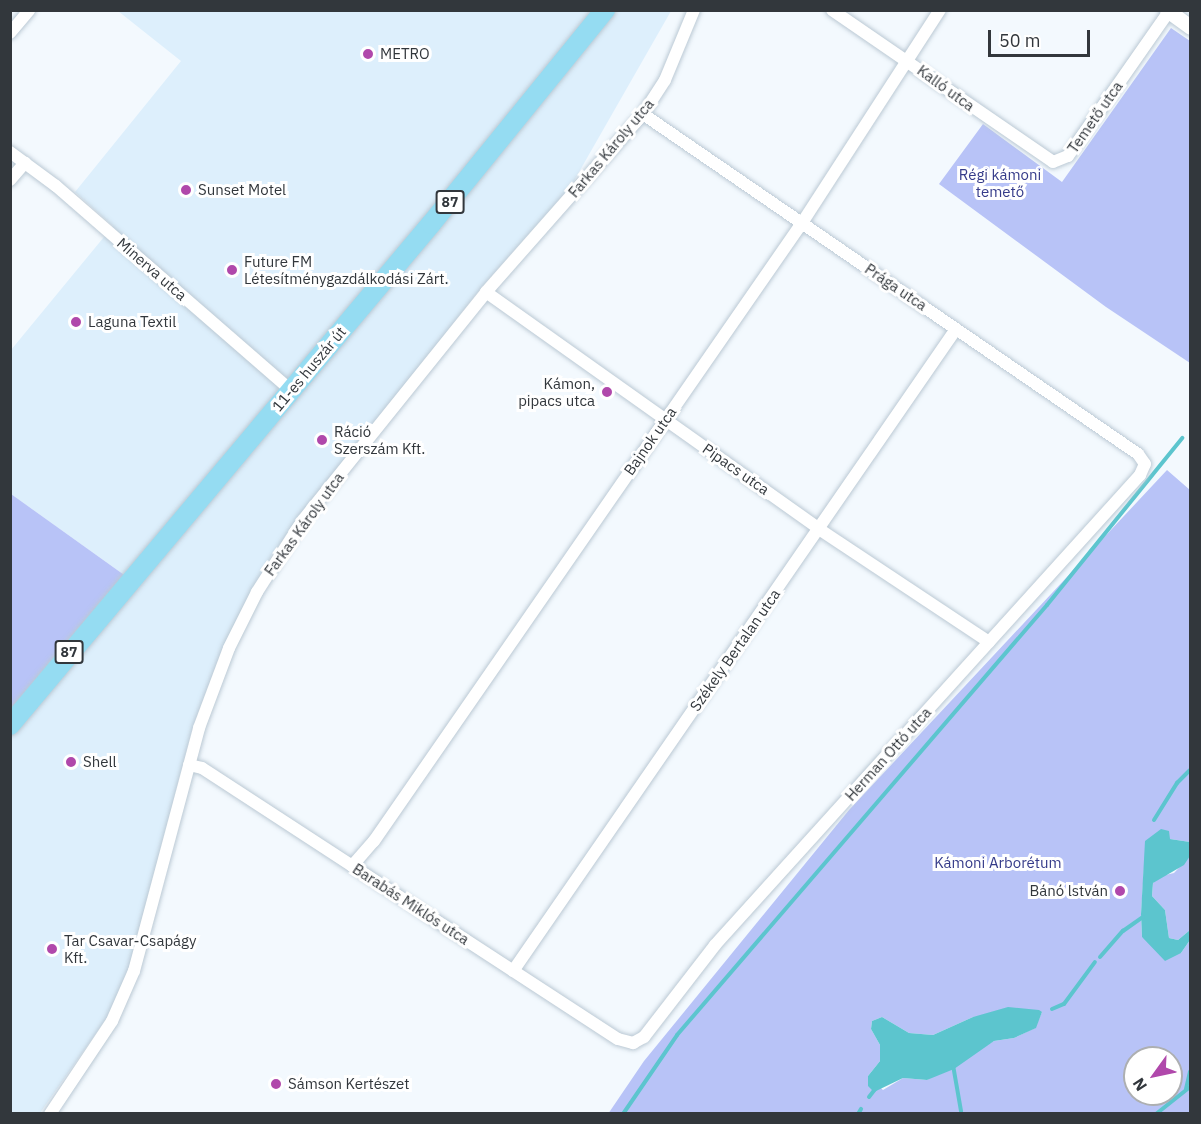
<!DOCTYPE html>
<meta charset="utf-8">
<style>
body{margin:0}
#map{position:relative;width:1201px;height:1124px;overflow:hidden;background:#f3f9fe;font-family:"IBM Plex Sans",sans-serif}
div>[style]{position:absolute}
.built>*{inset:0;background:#ddeffc}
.green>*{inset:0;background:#b8c3f7}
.water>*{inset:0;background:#5cc5ce}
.stream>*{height:4px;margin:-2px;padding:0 2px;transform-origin:2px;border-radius:2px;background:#5cc5ce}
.roads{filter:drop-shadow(0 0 2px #bbc9d4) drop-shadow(0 0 2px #bbc9d4)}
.minor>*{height:12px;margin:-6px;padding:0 6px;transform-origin:6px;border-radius:6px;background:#fff}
.tertiary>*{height:15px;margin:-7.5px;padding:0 7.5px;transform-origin:7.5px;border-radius:7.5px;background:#fff}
.primary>*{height:20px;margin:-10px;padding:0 10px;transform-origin:10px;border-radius:10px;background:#95dcf2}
.dots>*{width:16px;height:16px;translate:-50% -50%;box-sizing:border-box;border:3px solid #fff;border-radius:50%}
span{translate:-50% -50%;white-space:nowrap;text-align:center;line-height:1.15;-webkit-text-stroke:6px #fff;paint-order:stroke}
.shield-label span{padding:2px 4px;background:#fff;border:2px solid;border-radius:4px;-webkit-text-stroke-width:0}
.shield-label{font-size:14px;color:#32373c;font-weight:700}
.poi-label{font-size:15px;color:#32373c}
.left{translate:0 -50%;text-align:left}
.right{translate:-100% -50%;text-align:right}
.street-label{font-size:15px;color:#32373c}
.park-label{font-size:15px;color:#363c8a}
.frame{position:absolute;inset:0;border:12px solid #32373c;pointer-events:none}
.north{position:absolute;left:1123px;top:1046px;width:60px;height:60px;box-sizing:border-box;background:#fff;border:2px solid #adafb1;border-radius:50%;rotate:237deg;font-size:16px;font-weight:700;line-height:24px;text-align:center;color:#32373c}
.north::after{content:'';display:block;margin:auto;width:21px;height:27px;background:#b048ab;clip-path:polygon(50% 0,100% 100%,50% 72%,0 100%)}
.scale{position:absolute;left:988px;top:30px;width:102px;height:27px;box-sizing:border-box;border:3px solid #32373c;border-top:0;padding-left:8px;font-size:18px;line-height:21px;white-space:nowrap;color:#32373c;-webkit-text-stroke:4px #fff;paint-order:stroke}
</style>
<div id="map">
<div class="built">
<div style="clip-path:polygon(118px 11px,671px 11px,571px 186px,480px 289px,272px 554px,224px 645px,193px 726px,129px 967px,110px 1013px,40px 1113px,11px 1113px,11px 710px,127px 577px,11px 494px,11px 350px,113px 226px,75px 192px,181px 61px)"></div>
</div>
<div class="green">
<div style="clip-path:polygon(1171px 28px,1190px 41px,1190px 363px,1106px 307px,939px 184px,983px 124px,1062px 182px)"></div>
<div style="clip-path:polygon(evenodd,1167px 470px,1190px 490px,1190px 842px,1170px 839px,1144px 868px,1141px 914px,1142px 937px,1181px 953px,1190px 940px,1190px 1113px,608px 1114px,644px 1061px,849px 810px,1167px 470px,1042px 1012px,1035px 1028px,1014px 1038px,994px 1041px,927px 1080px,903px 1078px,883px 1090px,868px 1076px,880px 1061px,880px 1045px,871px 1029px,872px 1021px,882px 1017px,909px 1033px,933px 1035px,973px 1017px,1042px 1012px,1167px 470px,1135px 1058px,1171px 1058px,1171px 1094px,1135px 1094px,1135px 1058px)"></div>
<div style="clip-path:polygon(11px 494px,127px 577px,11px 710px)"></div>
<div style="clip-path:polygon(1190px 856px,1190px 930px,1178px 940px,1169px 938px,1165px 910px,1152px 896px,1153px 883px,1161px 876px,1174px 873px)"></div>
</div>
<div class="water">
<div style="clip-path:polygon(1161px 829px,1169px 831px,1170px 839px,1190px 842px,1190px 856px,1184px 865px,1153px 883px,1152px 896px,1165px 910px,1169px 938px,1178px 940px,1190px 930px,1190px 940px,1181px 953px,1165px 961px,1142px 937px,1141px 914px,1145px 841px)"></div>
<div style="clip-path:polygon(1008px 1007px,1039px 1010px,1042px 1012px,1036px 1028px,1014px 1038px,994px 1041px,954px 1069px,927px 1080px,903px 1078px,874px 1092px,868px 1086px,868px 1076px,880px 1061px,880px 1045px,871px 1029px,872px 1021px,882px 1017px,909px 1033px,933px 1035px,973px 1017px)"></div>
</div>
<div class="stream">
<div style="left:1154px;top:820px;width:44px;rotate:-58.1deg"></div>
<div style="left:1177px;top:783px;width:18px;rotate:-45deg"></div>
<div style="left:1100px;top:957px;width:35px;rotate:-49deg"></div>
<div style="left:1123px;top:931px;width:24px;rotate:-35deg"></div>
<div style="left:1052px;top:1009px;width:13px;rotate:-23deg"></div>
<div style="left:1064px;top:1004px;width:52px;rotate:-53.6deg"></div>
<div style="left:953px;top:1065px;width:47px;rotate:80.1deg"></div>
<div style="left:1186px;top:1089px;width:18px;rotate:-77deg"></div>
<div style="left:869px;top:1097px;width:11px;rotate:-52deg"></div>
<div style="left:623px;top:1114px;width:96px;rotate:-55.6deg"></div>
<div style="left:677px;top:1035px;width:567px;rotate:-49.29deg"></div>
<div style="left:1047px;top:605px;width:215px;rotate:-51deg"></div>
<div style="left:858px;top:1114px;width:6px;rotate:-59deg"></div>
<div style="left:1156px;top:1114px;width:43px;rotate:-38.5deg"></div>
</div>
<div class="roads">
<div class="minor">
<div style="left:832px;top:10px;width:268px;rotate:34.5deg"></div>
<div style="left:1053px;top:162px;width:16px;rotate:-22deg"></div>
<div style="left:1068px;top:156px;width:177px;rotate:-55.1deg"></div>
<div style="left:10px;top:33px;width:30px;rotate:-50deg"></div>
<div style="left:10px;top:152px;width:57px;rotate:36.5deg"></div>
<div style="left:56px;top:186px;width:311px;rotate:41deg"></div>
<div style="left:10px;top:180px;width:23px;rotate:-49deg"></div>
<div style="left:486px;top:292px;width:409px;rotate:35.4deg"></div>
<div style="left:819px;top:529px;width:204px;rotate:33.6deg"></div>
<div style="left:189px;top:765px;width:13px;rotate:13deg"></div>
<div style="left:202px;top:768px;width:496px;rotate:33.1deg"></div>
<div style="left:618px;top:1039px;width:16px;rotate:15deg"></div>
<div style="left:633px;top:1043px;width:13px;rotate:-29deg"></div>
<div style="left:644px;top:1037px;width:116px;rotate:-52.3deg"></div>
<div style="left:715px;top:945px;width:634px;rotate:-47.88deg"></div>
<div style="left:1140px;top:475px;width:12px;rotate:-66deg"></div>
<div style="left:1145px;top:464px;width:12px;rotate:-125deg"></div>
<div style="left:1138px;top:454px;width:601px;rotate:-145.52deg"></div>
<div style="left:352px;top:866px;width:33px;rotate:-49deg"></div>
<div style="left:374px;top:841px;width:752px;rotate:-55.3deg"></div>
<div style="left:802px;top:223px;width:254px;rotate:-57.1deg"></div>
<div style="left:513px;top:971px;width:780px;rotate:-55.39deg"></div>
<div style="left:50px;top:1114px;width:112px;rotate:-56.3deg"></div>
<div style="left:112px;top:1021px;width:55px;rotate:-66.3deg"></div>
<div style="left:134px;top:971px;width:252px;rotate:-75deg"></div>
<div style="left:199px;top:728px;width:85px;rotate:-69.4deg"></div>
<div style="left:229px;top:648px;width:63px;rotate:-63.4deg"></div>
<div style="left:257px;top:592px;width:85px;rotate:-57.4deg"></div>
<div style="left:303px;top:520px;width:292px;rotate:-51.2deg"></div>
<div style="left:486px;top:292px;width:237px;rotate:-48.6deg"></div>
<div style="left:643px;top:114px;width:40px;rotate:-57.1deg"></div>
<div style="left:665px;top:80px;width:76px;rotate:-67.5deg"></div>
</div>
<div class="tertiary">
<div style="left:1167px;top:10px;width:29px;rotate:36deg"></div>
</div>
<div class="primary">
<div style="left:10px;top:725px;width:654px;rotate:-49.96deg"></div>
<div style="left:431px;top:224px;width:276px;rotate:-50.9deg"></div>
</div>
</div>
<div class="dots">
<div style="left:368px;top:54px;background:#b048ab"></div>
<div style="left:186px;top:190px;background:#b048ab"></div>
<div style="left:232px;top:270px;background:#b048ab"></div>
<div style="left:76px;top:322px;background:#b048ab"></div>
<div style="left:607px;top:392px;background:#b048ab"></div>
<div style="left:322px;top:440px;background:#b048ab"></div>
<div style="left:71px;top:762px;background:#b048ab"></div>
<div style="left:1120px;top:891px;background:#b048ab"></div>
<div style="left:52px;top:949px;background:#b048ab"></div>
<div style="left:276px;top:1084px;background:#b048ab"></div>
</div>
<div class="shield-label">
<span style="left:450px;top:202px">87</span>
<span style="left:69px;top:652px">87</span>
</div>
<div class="poi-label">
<span class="left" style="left:380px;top:54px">METRO</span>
<span class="left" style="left:198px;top:190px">Sunset Motel</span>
<span class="left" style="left:244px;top:270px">Future FM<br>Létesítménygazdálkodási Zárt.</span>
<span class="left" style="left:88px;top:322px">Laguna Textil</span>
<span class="right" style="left:595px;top:392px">Kámon,<br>pipacs utca</span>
<span class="left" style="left:334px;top:440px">Ráció<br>Szerszám Kft.</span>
<span class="left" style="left:83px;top:762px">Shell</span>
<span class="right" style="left:1108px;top:891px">Bánó lstván</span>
<span class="left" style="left:64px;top:949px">Tar Csavar-Csapágy<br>Kft.</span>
<span class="left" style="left:288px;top:1084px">Sámson Kertészet</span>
</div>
<div class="street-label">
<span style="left:946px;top:88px;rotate:36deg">Kalló utca</span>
<span style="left:1095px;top:117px;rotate:-55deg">Temető utca</span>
<span style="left:611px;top:148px;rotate:-50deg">Farkas Károly utca</span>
<span style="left:152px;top:269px;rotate:41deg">Minerva utca</span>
<span style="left:896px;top:287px;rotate:34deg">Prága utca</span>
<span style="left:309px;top:369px;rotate:-50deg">11-es huszár út</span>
<span style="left:650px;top:441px;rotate:-55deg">Bajnok utca</span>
<span style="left:736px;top:469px;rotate:35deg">Pipacs utca</span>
<span style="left:304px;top:524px;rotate:-54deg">Farkas Károly utca</span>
<span style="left:735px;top:650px;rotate:-55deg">Székely Bertalan utca</span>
<span style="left:888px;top:754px;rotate:-48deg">Herman Ottó utca</span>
<span style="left:411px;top:904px;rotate:33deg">Barabás Miklós utca</span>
</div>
<div class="park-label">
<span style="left:1000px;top:183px">Régi kámoni<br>temető</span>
<span style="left:998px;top:863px">Kámoni Arborétum</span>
</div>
<div class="frame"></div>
<div class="north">N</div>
<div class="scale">50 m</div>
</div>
